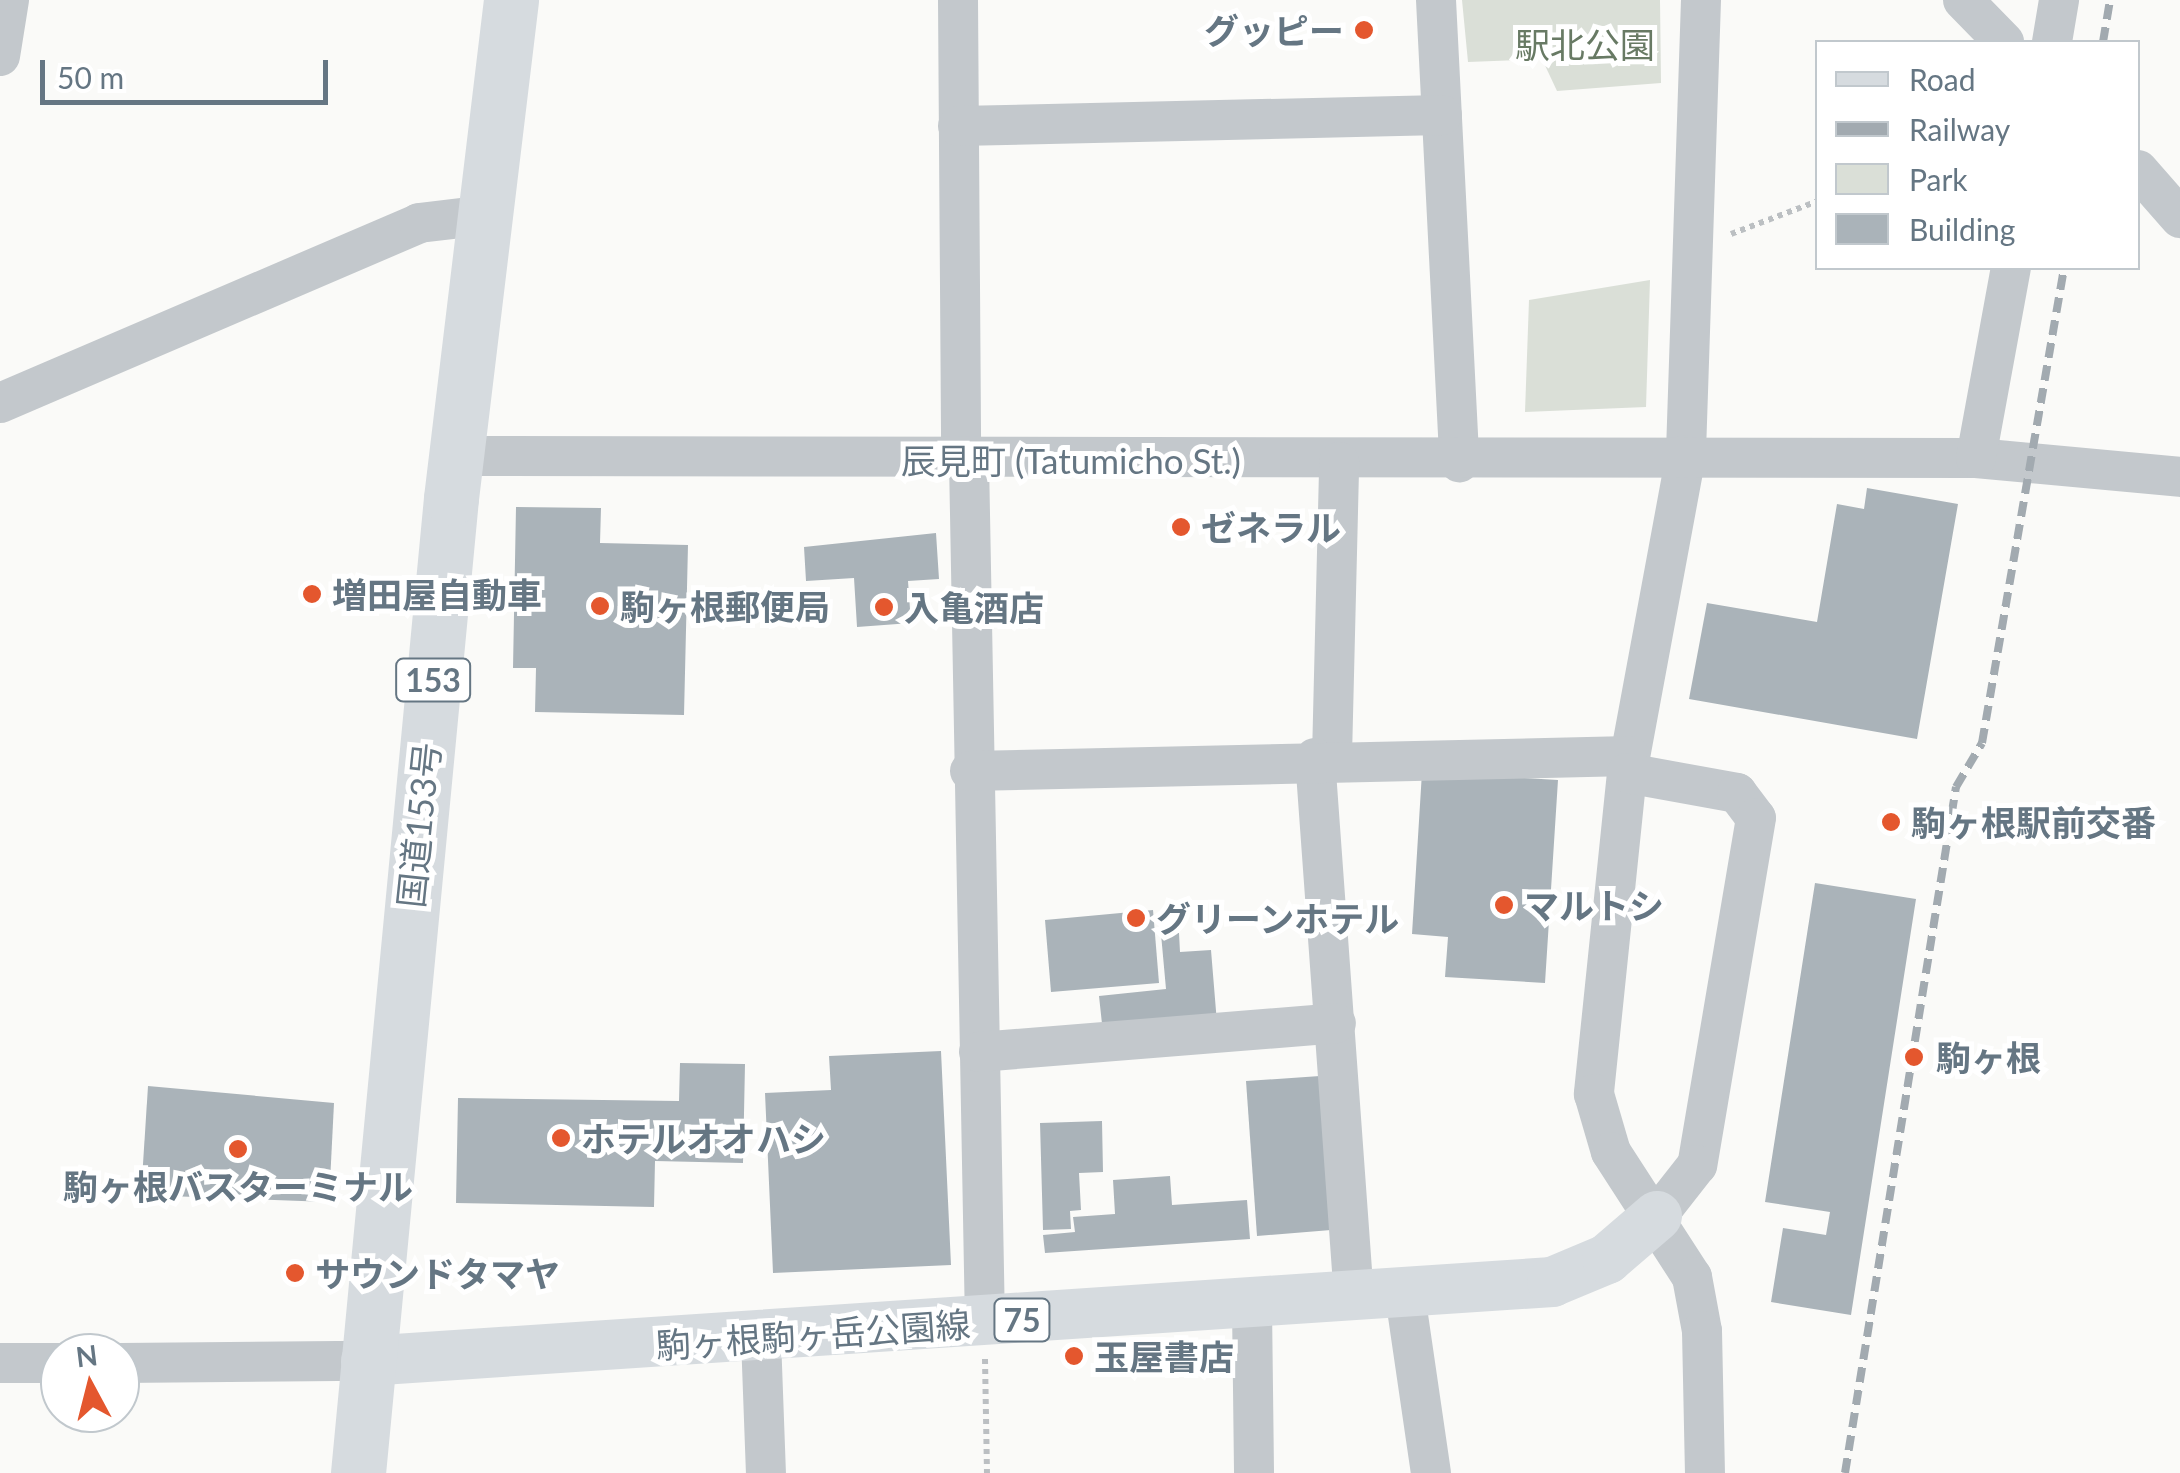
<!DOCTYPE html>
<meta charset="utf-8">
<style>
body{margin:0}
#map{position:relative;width:2180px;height:1473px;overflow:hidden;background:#fafaf8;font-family:Lato,"Noto Sans JP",sans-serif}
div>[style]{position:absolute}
.green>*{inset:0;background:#dadfd7}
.building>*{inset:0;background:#aab3b9}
.path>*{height:6px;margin-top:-3px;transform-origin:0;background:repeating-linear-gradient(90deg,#bbbfc2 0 5px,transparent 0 10px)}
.minor>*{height:40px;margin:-20px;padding:0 20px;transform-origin:20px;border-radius:20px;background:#c3c8cc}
.major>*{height:50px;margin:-25px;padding:0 25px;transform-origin:25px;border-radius:25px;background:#d6dbdf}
.highway>*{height:55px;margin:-27.5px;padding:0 27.5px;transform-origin:27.5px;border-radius:27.5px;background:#d6dbdf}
.rail>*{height:8px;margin-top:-4px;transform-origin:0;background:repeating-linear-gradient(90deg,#a2aab0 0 15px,transparent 0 23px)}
.dots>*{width:28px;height:28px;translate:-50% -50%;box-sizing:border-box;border:5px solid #fff;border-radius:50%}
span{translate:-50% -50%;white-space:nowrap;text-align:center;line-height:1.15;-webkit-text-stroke:10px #fff;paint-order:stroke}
.shield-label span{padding:2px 8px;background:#fff;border:2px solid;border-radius:8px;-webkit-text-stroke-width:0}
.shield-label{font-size:32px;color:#657683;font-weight:700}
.poi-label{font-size:35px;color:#657683;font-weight:700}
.right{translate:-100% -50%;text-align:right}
.left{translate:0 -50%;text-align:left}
.park-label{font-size:35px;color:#687a64}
.street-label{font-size:35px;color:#657683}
.legend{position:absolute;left:1815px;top:40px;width:325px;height:230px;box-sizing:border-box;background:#fff;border:2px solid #c1c8cd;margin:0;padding:12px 18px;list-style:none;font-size:30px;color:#657683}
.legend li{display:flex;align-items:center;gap:20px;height:50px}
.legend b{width:50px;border:2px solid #c1c8cd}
.north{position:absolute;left:40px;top:1333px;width:100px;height:100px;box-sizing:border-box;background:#fff;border:2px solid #c1c8cd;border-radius:50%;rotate:353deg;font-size:28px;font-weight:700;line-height:40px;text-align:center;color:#657683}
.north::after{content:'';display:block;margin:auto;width:35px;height:45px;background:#e4572e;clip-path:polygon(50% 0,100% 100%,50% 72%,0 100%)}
.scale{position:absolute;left:40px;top:60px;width:288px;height:45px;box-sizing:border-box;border:5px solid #657683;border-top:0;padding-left:12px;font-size:30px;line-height:35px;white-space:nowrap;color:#657683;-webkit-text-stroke:8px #fff;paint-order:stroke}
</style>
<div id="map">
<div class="green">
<div style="clip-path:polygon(1462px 0,1660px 0,1661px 83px,1557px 91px,1542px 59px,1468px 62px)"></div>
<div style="clip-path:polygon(1650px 280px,1646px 407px,1525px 412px,1529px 300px)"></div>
</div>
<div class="building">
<div style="clip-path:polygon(1867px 488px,1958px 504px,1917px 739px,1689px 699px,1707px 603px,1817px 622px,1837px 504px,1864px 509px)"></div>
<div style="clip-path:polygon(516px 507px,601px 508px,600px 543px,688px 545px,684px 715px,535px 712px,536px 668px,513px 668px)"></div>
<div style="clip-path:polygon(936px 533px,939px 579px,908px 581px,911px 623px,857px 627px,854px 578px,806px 581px,804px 547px)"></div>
<div style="clip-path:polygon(1422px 772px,1558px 780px,1545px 983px,1445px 977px,1448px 937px,1412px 934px)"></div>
<div style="clip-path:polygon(1815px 883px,1916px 899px,1851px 1315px,1771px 1302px,1783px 1228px,1826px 1235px,1830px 1212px,1765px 1202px)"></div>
<div style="clip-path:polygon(1153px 910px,1159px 983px,1051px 992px,1045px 920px)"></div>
<div style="clip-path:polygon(1179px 933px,1180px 952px,1211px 950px,1217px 1023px,1103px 1033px,1099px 996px,1166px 989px,1161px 934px)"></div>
<div style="clip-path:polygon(941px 1051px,951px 1265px,773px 1273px,765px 1093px,831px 1090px,829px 1056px)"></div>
<div style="clip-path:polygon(680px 1063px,745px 1064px,743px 1163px,655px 1161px,654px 1207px,456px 1203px,458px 1098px,679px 1101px)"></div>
<div style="clip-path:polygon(1320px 1076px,1331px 1230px,1257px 1236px,1246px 1081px)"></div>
<div style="clip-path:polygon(148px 1086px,334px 1103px,329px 1202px,141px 1195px)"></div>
<div style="clip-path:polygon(1102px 1121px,1103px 1172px,1079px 1173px,1081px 1210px,1070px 1211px,1071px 1229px,1043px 1230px,1040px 1123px)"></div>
<div style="clip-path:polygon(1170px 1176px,1172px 1205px,1247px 1200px,1250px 1239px,1045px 1253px,1043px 1235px,1075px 1232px,1073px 1217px,1115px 1214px,1113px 1180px)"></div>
</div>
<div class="path">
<div style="left:1731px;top:234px;width:93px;rotate:-20.8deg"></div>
<div style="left:985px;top:1359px;width:114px;rotate:89deg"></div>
</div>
<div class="minor">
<div style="left:958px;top:0;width:459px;rotate:89.6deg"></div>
<div style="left:1436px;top:0;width:463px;rotate:87.1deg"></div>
<div style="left:1701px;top:0;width:455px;rotate:91.9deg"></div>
<div style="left:1686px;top:455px;width:323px;rotate:100.5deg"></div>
<div style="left:1627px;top:773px;width:323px;rotate:95.9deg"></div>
<div style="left:1594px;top:1094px;width:60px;rotate:73.7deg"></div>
<div style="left:1611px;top:1152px;width:149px;rotate:57.1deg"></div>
<div style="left:1692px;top:1277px;width:55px;rotate:79.5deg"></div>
<div style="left:1702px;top:1331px;width:142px;rotate:88.8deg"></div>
<div style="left:1963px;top:0;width:59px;rotate:45.7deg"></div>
<div style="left:2052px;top:42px;width:43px;rotate:-80.5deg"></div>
<div style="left:0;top:56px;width:57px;rotate:-80.9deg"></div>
<div style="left:958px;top:126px;width:484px;rotate:-1.3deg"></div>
<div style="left:2138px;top:170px;width:64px;rotate:48.8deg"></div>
<div style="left:0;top:403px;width:456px;rotate:-23.2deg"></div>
<div style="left:419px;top:223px;width:67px;rotate:-6.8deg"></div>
<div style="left:456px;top:456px;width:1520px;rotate:0.08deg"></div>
<div style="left:1976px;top:458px;width:205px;rotate:5.3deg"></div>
<div style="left:1976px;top:458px;width:193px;rotate:-79.6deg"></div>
<div style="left:969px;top:460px;width:863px;rotate:88.94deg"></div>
<div style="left:1332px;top:757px;width:295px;rotate:-88.6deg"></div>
<div style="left:1315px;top:758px;width:541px;rotate:85.87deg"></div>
<div style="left:970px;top:771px;width:660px;rotate:-1.3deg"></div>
<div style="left:1627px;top:773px;width:112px;rotate:10.3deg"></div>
<div style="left:1737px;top:793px;width:31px;rotate:53deg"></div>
<div style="left:1756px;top:818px;width:352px;rotate:99.6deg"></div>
<div style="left:1697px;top:1165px;width:65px;rotate:128.1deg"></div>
<div style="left:979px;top:1052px;width:358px;rotate:-4.6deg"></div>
<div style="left:1405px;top:1295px;width:180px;rotate:81.7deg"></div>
<div style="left:1252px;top:1307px;width:166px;rotate:89.3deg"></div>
<div style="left:761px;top:1338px;width:135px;rotate:87.9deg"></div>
<div style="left:0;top:1363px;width:60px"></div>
<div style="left:120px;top:1363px;width:246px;rotate:-0.5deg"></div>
</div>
<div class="major">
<div style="left:366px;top:1361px;width:1189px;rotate:-3.81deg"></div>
<div style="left:1552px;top:1282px;width:60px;rotate:-22.7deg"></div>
<div style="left:1607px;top:1259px;width:66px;rotate:-40.7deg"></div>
</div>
<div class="highway">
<div style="left:358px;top:1473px;width:979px;rotate:-84.55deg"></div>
<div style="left:451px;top:498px;width:502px;rotate:-83.13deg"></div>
</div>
<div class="rail">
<div style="left:2103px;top:42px;width:43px;rotate:-80.5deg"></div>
<div style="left:1845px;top:1473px;width:695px;rotate:-80.81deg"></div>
<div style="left:1956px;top:787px;width:51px;rotate:-59.4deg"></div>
<div style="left:1982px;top:743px;width:482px;rotate:-80.2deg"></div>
</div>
<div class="dots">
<div style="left:1364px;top:30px;background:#e4572e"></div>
<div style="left:1181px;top:527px;background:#e4572e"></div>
<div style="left:312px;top:594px;background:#e4572e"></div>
<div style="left:600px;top:606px;background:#e4572e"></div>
<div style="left:884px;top:607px;background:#e4572e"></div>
<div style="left:1891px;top:822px;background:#e4572e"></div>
<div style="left:1504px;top:905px;background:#e4572e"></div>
<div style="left:1136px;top:918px;background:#e4572e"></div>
<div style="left:1914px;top:1057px;background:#e4572e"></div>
<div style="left:561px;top:1138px;background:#e4572e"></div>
<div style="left:238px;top:1149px;background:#e4572e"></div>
<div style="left:295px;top:1273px;background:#e4572e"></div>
<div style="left:1074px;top:1356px;background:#e4572e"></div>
</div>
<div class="shield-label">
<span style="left:433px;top:680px">153</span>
<span style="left:1022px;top:1320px">75</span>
</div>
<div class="poi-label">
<span class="right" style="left:1344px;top:30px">グッピー</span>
<span class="left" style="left:1201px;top:527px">ゼネラル</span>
<span class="left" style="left:332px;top:594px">増田屋自動車</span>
<span class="left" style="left:620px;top:606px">駒ヶ根郵便局</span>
<span class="left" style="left:904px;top:607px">入亀酒店</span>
<span class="left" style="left:1911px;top:822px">駒ヶ根駅前交番</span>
<span class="left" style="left:1524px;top:905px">マルトシ</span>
<span class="left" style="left:1156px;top:918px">グリーンホテル</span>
<span class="left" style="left:1936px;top:1057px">駒ヶ根</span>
<span class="left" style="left:581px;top:1138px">ホテルオオハシ</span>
<span style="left:238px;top:1186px">駒ヶ根バスターミナル</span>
<span class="left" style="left:315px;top:1273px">サウンドタマヤ</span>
<span class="left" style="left:1094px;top:1356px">玉屋書店</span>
</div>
<div class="park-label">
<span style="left:1585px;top:44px">駅北公園</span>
</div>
<div class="street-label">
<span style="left:1071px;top:460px">辰見町 (Tatumicho St.)</span>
<span style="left:418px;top:825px;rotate:-84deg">国道153号</span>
<span style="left:813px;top:1334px;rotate:-4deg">駒ヶ根駒ヶ岳公園線</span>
</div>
<ul class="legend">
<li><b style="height:12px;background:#d6dbdf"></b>Road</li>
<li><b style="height:12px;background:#a2aab0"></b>Railway</li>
<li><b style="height:28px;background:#dadfd7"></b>Park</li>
<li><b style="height:28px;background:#aab3b9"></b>Building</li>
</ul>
<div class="north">N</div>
<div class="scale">50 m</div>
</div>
